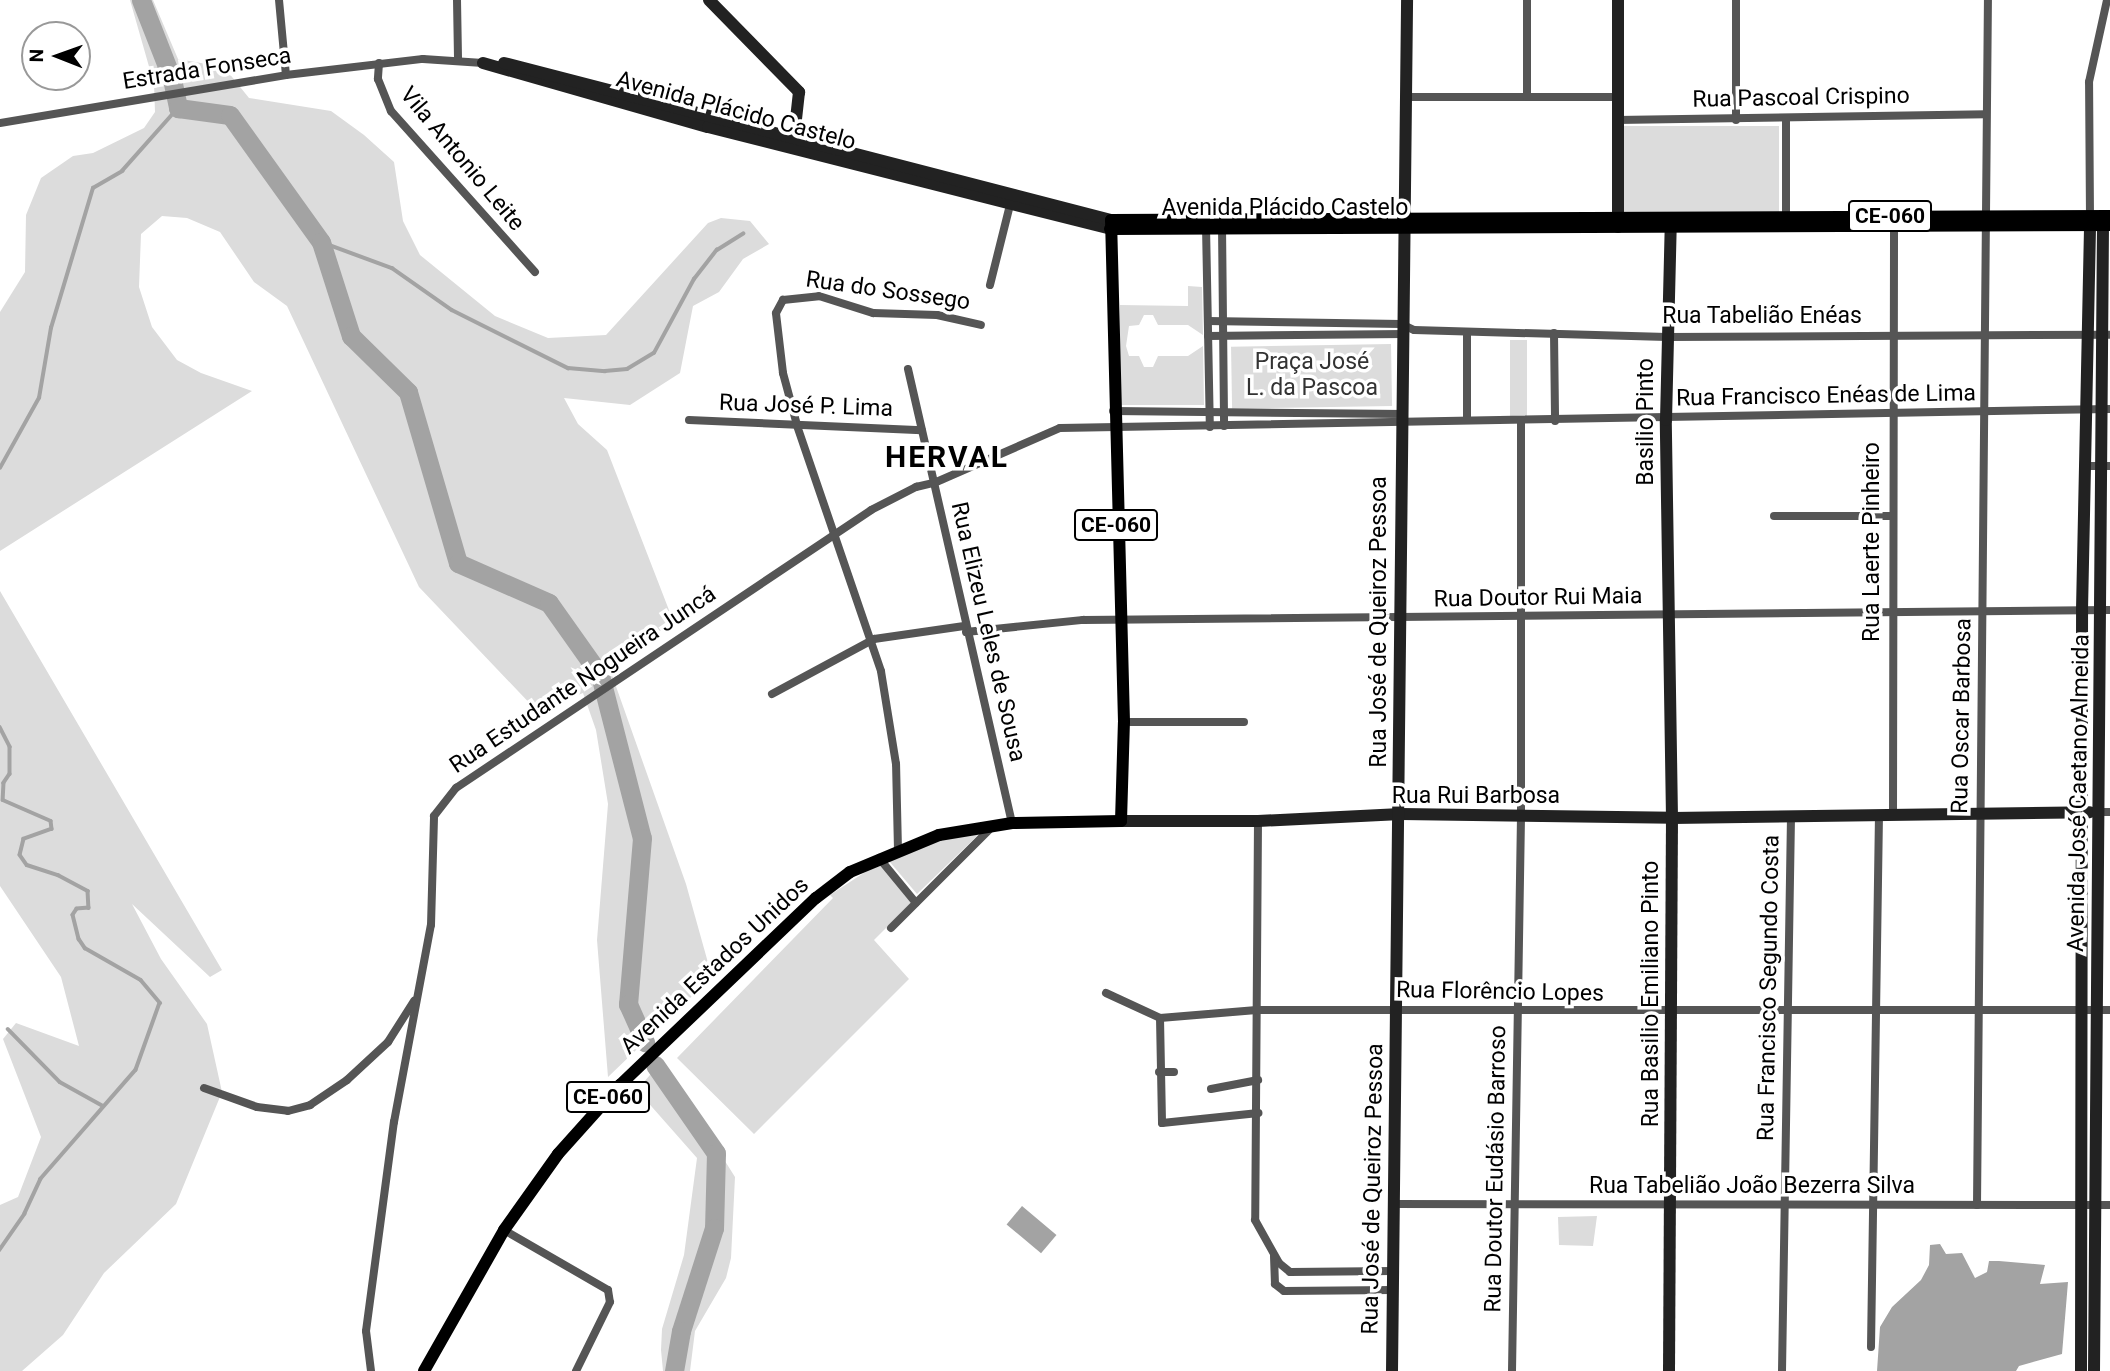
<!DOCTYPE html>
<html>
<head>
<meta charset="utf-8">
<style>
	body { margin:0 }
	#map { position:relative; width:2110px; height:1371px; overflow:hidden; background:#fff; font-family:Roboto,sans-serif }
	div>[style] { position:absolute }
	[style*='--x'] { left:calc(var(--x)*1px); top:calc(var(--y)*1px); width:calc(var(--w)*1px); rotate:calc(var(--a)*1deg) }
	.green>* { inset:0; background:#dcdcdc; transform-origin:0 0 }
	.water>* { inset:0; background:#a3a3a3; transform-origin:0 0 }
	.stream>* { height:3.5px; margin:-1.75px; padding:0 1.75px; transform-origin:1.75px; border-radius:1.75px; background:#a3a3a3 }
	.river>* { height:19px; margin:-9.5px; padding:0 9.5px; transform-origin:9.5px; border-radius:9.5px; background:#a3a3a3 }
	.street>* { height:8px; margin:-4px; padding:0 4px; transform-origin:4px; border-radius:4px; background:#555 }
	.secondary>* { height:12px; margin:-6px; padding:0 6px; transform-origin:6px; border-radius:6px; background:#222 }
	.primary>* { height:12px; margin:-6px; padding:0 6px; transform-origin:6px; border-radius:6px; background:#000 }
	span { translate:-50% -50%; white-space:nowrap; text-align:center; line-height:1.15; -webkit-text-stroke:7px #fff; paint-order:stroke }
	.shield-label span { padding:2px 5px; background:#fff; border:2px solid; border-radius:5px; -webkit-text-stroke-width:0 }
	.shield-label { font-size:21px; color:#000; font-weight:700 }
	.street-label { font-size:23px; color:#000 }
	.park-label { font-size:23px; color:#333 }
	.district-label { font-size:30px; color:#000; font-weight:700; letter-spacing:2px }
	.north { position:absolute; left:21px; top:21px; width:70px; height:70px; box-sizing:border-box; background:#fff; border:2px solid #999; border-radius:50%; rotate:271deg; font-size:19px; font-weight:700; line-height:28px; text-align:center; color:#000 }
	.north::after { content:''; display:block; margin:auto; width:24px; height:32px; background:#000; clip-path:polygon(50% 0,100% 100%,50% 72%,0 100%) }
</style>
</head>
<body>
<div id="map">
	<div class="green">
		<i style="clip-path:polygon(130px 0,153px 0,178px 59px,224px 67px,249px 98px,331px 111px,364px 135px,394px 162px,403px 221px,420px 255px,495px 316px,548px 338px,606px 335px,708px 223px,721px 218px,750px 221px,769px 244px,743px 259px,719px 292px,693px 306px,680px 373px,630px 405px,564px 398px,578px 424px,607px 450px,674px 623px,607px 661px,686px 884px,712px 977px,608px 1077px,597px 940px,608px 804px,596px 730px,583px 693px,537px 711px,419px 587px,287px 306px,254px 282px,220px 232px,187px 218px,162px 216px,141px 234px,139px 287px,152px 327px,177px 360px,201px 373px,252px 391px,0 551px,0 312px,25px 272px,26px 215px,41px 178px,73px 156px,93px 153px,144px 128px,155px 112px,154px 84px)"></i>
		<i style="left:1779px;top:126px;width:86px;height:158px;rotate:90deg"></i>
		<i style="clip-path:polygon(1188px 286px,1202px 287px,1203px 335px,1188px 325px,1158px 325px,1153px 315px,1144px 315px,1139px 325px,1129px 326px,1126px 346px,1129px 356px,1139px 356px,1144px 367px,1153px 367px,1158px 356px,1188px 356px,1203px 346px,1204px 405px,1120px 405px,1120px 305px,1188px 306px)"></i>
		<i style="left:1510px;top:340px;width:17px;height:77px"></i>
		<i style="left:1391px;top:344px;width:62px;height:160px;rotate:89deg"></i>
		<i style="clip-path:polygon(0 591px,222px 970px,210px 977px,132px 904px,161px 959px,207px 1024px,222px 1092px,176px 1204px,104px 1273px,63px 1335px,22px 1371px,0 1371px,0 1205px,18px 1197px,41px 1137px,3px 1039px,16px 1023px,79px 1046px,61px 977px,0 886px)"></i>
		<i style="clip-path:polygon(979px 834px,917px 894px,889px 861px,940px 840px)"></i>
		<i style="clip-path:polygon(879px 863px,911px 903px,874px 940px,909px 979px,754px 1134px,677px 1058px,833px 898px,830px 895px)"></i>
		<i style="clip-path:polygon(662px 1061px,735px 1177px,731px 1258px,726px 1278px,695px 1331px,690px 1371px,663px 1371px,661px 1350px,662px 1329px,684px 1255px,697px 1158px,637px 1090px)"></i>
		<i style="clip-path:polygon(1597px 1216px,1593px 1246px,1559px 1245px,1558px 1217px)"></i>
	</div>
	<div class="water">
		<i style="left:1022px;top:1206px;width:45px;height:24px;rotate:40deg"></i>
		<i style="clip-path:polygon(1940px 1244px,1946px 1254px,1962px 1253px,1975px 1278px,1987px 1272px,1989px 1261px,1999px 1261px,2045px 1265px,2040px 1284px,2068px 1282px,2062px 1354px,2019px 1366px,2016px 1371px,1877px 1371px,1880px 1327px,1892px 1307px,1921px 1280px,1929px 1265px,1930px 1245px)"></i>
	</div>
	<div class="stream">
		<i style="--x:321;--y:242;--w:76;--a:20.1"></i>
		<i style="--x:392;--y:268;--w:73;--a:35"></i>
		<i style="--x:452;--y:310;--w:130;--a:26.6"></i>
		<i style="--x:568;--y:368;--w:37;--a:5"></i>
		<i style="--x:605;--y:371;--w:22;--a:-5"></i>
		<i style="--x:627;--y:369;--w:31;--a:-31"></i>
		<i style="--x:654;--y:353;--w:84;--a:-61.6"></i>
		<i style="--x:694;--y:279;--w:37;--a:-52"></i>
		<i style="--x:717;--y:250;--w:31;--a:-32"></i>
		<i style="--x:0;--y:468;--w:80;--a:-60.9"></i>
		<i style="--x:39;--y:398;--w:71;--a:-80.3"></i>
		<i style="--x:51;--y:328;--w:146;--a:-73.3"></i>
		<i style="--x:93;--y:188;--w:34;--a:-30"></i>
		<i style="--x:122;--y:171;--w:84;--a:-48.4"></i>
		<i style="--x:0;--y:727;--w:22;--a:63"></i>
		<i style="--x:10;--y:747;--w:27;--a:90"></i>
		<i style="--x:10;--y:774;--w:11;--a:124"></i>
		<i style="--x:4;--y:783;--w:17;--a:93"></i>
		<i style="--x:3;--y:800;--w:52;--a:23.6"></i>
		<i style="--x:51;--y:821;--w:8;--a:83"></i>
		<i style="--x:52;--y:829;--w:30;--a:160"></i>
		<i style="--x:24;--y:839;--w:16;--a:104"></i>
		<i style="--x:20;--y:855;--w:12;--a:55"></i>
		<i style="--x:27;--y:865;--w:33;--a:18"></i>
		<i style="--x:58;--y:875;--w:34;--a:28"></i>
		<i style="--x:88;--y:891;--w:17;--a:87"></i>
		<i style="--x:89;--y:908;--w:12;--a:175"></i>
		<i style="--x:77;--y:909;--w:7;--a:124"></i>
		<i style="--x:73;--y:915;--w:25;--a:76"></i>
		<i style="--x:79;--y:939;--w:11;--a:56"></i>
		<i style="--x:85;--y:948;--w:64;--a:29.7"></i>
		<i style="--x:141;--y:980;--w:30;--a:50"></i>
		<i style="--x:160;--y:1003;--w:71;--a:109.7"></i>
		<i style="--x:136;--y:1070;--w:145;--a:131.1"></i>
		<i style="--x:41;--y:1179;--w:38;--a:115"></i>
		<i style="--x:25;--y:1214;--w:44;--a:124.8"></i>
		<i style="--x:8;--y:1029;--w:74;--a:45.5"></i>
		<i style="--x:60;--y:1082;--w:49;--a:29.2"></i>
	</div>
	<div class="river">
		<i style="--x:141;--y:0;--w:85;--a:68.6"></i>
		<i style="--x:172;--y:79;--w:30;--a:78"></i>
		<i style="--x:178;--y:108;--w:52;--a:7.7"></i>
		<i style="--x:230;--y:115;--w:156;--a:54.4"></i>
		<i style="--x:321;--y:242;--w:99;--a:72.3"></i>
		<i style="--x:351;--y:336;--w:80;--a:44.5"></i>
		<i style="--x:408;--y:392;--w:178;--a:73.7"></i>
		<i style="--x:458;--y:563;--w:99;--a:23.7"></i>
		<i style="--x:549;--y:603;--w:88;--a:54.7"></i>
		<i style="--x:600;--y:675;--w:168;--a:75.6"></i>
		<i style="--x:642;--y:838;--w:167;--a:94.8"></i>
		<i style="--x:628;--y:1004;--w:42;--a:65.9"></i>
		<i style="--x:655;--y:1065;--w:107;--a:55.3"></i>
		<i style="--x:716;--y:1153;--w:75;--a:91.5"></i>
		<i style="--x:714;--y:1228;--w:108;--a:107.8"></i>
		<i style="--x:681;--y:1331;--w:41;--a:99.9"></i>
	</div>
	<div class="street">
		<i style="--x:279;--y:0;--w:75;--a:84.7"></i>
		<i style="--x:457;--y:0;--w:59;--a:89"></i>
		<i style="--x:1736;--y:0;--w:120;--a:90"></i>
		<i style="--x:379;--y:63;--w:16;--a:94"></i>
		<i style="--x:378;--y:79;--w:35;--a:68"></i>
		<i style="--x:391;--y:111;--w:216;--a:48.2"></i>
		<i style="--x:1407;--y:97;--w:211;--a:0"></i>
		<i style="--x:1527;--y:97;--w:97;--a:-90"></i>
		<i style="--x:1617;--y:120;--w:369;--a:-0.9"></i>
		<i style="--x:0;--y:123;--w:290;--a:-9.5"></i>
		<i style="--x:286;--y:75;--w:138;--a:-6.7"></i>
		<i style="--x:423;--y:59;--w:60;--a:3.8"></i>
		<i style="--x:2090;--y:217;--w:135;--a:-90.4"></i>
		<i style="--x:2089;--y:82;--w:84;--a:-77.6"></i>
		<i style="--x:1786;--y:220;--w:101;--a:-90"></i>
		<i style="--x:1206;--y:226;--w:201;--a:88.9"></i>
		<i style="--x:1222;--y:226;--w:200;--a:89.4"></i>
		<i style="--x:990;--y:285;--w:82;--a:-76"></i>
		<i style="--x:1208;--y:321;--w:193;--a:0.9"></i>
		<i style="--x:1401;--y:324;--w:14;--a:25"></i>
		<i style="--x:1414;--y:330;--w:253;--a:1.6"></i>
		<i style="--x:1667;--y:337;--w:443;--a:-0.3"></i>
		<i style="--x:1554;--y:333;--w:88;--a:89.3"></i>
		<i style="--x:1208;--y:336;--w:197;--a:-0.6"></i>
		<i style="--x:908;--y:369;--w:466;--a:77.1"></i>
		<i style="--x:1113;--y:411;--w:291;--a:0.6"></i>
		<i style="--x:689;--y:420;--w:233;--a:2.5"></i>
		<i style="--x:1467;--y:420;--w:88;--a:-90"></i>
		<i style="--x:2087;--y:466;--w:23;--a:0"></i>
		<i style="--x:1774;--y:516;--w:117;--a:0"></i>
		<i style="--x:966;--y:632;--w:118;--a:-5.9"></i>
		<i style="--x:1083;--y:620;--w:1027;--a:-0.56"></i>
		<i style="--x:772;--y:694;--w:116;--a:-28.3"></i>
		<i style="--x:874;--y:639;--w:91;--a:-8.2"></i>
		<i style="--x:1124;--y:722;--w:120;--a:0"></i>
		<i style="--x:2099;--y:812;--w:11;--a:0"></i>
		<i style="--x:1893;--y:814;--w:592;--a:-89.9"></i>
		<i style="--x:1258;--y:821;--w:399;--a:90.4"></i>
		<i style="--x:1255;--y:1220;--w:49;--a:60.8"></i>
		<i style="--x:1279;--y:1263;--w:14;--a:39"></i>
		<i style="--x:1290;--y:1272;--w:103;--a:-0.6"></i>
		<i style="--x:898;--y:850;--w:86;--a:-91.3"></i>
		<i style="--x:896;--y:764;--w:94;--a:-99.2"></i>
		<i style="--x:881;--y:671;--w:260;--a:-108.9"></i>
		<i style="--x:797;--y:425;--w:54;--a:-105.1"></i>
		<i style="--x:783;--y:373;--w:60;--a:-96.7"></i>
		<i style="--x:776;--y:313;--w:15;--a:-62"></i>
		<i style="--x:783;--y:300;--w:36;--a:-6"></i>
		<i style="--x:819;--y:296;--w:57;--a:17.5"></i>
		<i style="--x:873;--y:313;--w:64;--a:1.8"></i>
		<i style="--x:937;--y:315;--w:45;--a:12.8"></i>
		<i style="--x:879;--y:858;--w:58;--a:50.6"></i>
		<i style="--x:891;--y:928;--w:146;--a:-45"></i>
		<i style="--x:1106;--y:993;--w:60;--a:24.8"></i>
		<i style="--x:1160;--y:1018;--w:97;--a:-4.7"></i>
		<i style="--x:1257;--y:1010;--w:853;--a:0"></i>
		<i style="--x:1160;--y:1018;--w:105;--a:88.9"></i>
		<i style="--x:1162;--y:1123;--w:97;--a:-5.9"></i>
		<i style="--x:1159;--y:1072;--w:15;--a:0"></i>
		<i style="--x:204;--y:1088;--w:56;--a:19.7"></i>
		<i style="--x:257;--y:1107;--w:31;--a:7"></i>
		<i style="--x:288;--y:1111;--w:23;--a:-15"></i>
		<i style="--x:310;--y:1105;--w:45;--a:-34"></i>
		<i style="--x:347;--y:1080;--w:56;--a:-42.8"></i>
		<i style="--x:388;--y:1042;--w:49;--a:-57.6"></i>
		<i style="--x:1211;--y:1089;--w:48;--a:-10.8"></i>
		<i style="--x:1393;--y:1204;--w:717;--a:0.08"></i>
		<i style="--x:1977;--y:1205;--w:1205;--a:-89.48"></i>
		<i style="--x:504;--y:1230;--w:120;--a:30"></i>
		<i style="--x:608;--y:1290;--w:12;--a:81"></i>
		<i style="--x:610;--y:1302;--w:77;--a:116.2"></i>
		<i style="--x:1274;--y:1256;--w:28;--a:88"></i>
		<i style="--x:1275;--y:1284;--w:11;--a:38"></i>
		<i style="--x:1284;--y:1291;--w:108;--a:-0.5"></i>
		<i style="--x:1871;--y:1347;--w:532;--a:-89.14"></i>
		<i style="--x:371;--y:1371;--w:40;--a:-97.1"></i>
		<i style="--x:366;--y:1331;--w:211;--a:-82.4"></i>
		<i style="--x:394;--y:1122;--w:200;--a:-79.4"></i>
		<i style="--x:431;--y:925;--w:109;--a:-88.4"></i>
		<i style="--x:434;--y:816;--w:36;--a:-52"></i>
		<i style="--x:456;--y:788;--w:500;--a:-33.8"></i>
		<i style="--x:871;--y:510;--w:51;--a:-27.1"></i>
		<i style="--x:916;--y:487;--w:18;--a:-13"></i>
		<i style="--x:934;--y:483;--w:137;--a:-23.6"></i>
		<i style="--x:1060;--y:428;--w:1050;--a:-1.04"></i>
		<i style="--x:1512;--y:1371;--w:555;--a:-89.07"></i>
		<i style="--x:1521;--y:816;--w:395;--a:-90"></i>
		<i style="--x:1782;--y:1371;--w:555;--a:-89.07"></i>
	</div>
	<div class="secondary">
		<i style="--x:709;--y:0;--w:129;--a:45.6"></i>
		<i style="--x:799;--y:92;--w:54;--a:96.3"></i>
		<i style="--x:483;--y:63;--w:234;--a:15.9"></i>
		<i style="--x:708;--y:127;--w:415;--a:14.2"></i>
		<i style="--x:504;--y:63;--w:627;--a:14.5"></i>
		<i style="--x:1618;--y:227;--w:227;--a:-90"></i>
		<i style="--x:1121;--y:821;--w:137;--a:0"></i>
		<i style="--x:1258;--y:821;--w:143;--a:-2.8"></i>
		<i style="--x:1401;--y:814;--w:271;--a:0.8"></i>
		<i style="--x:1672;--y:818;--w:418;--a:-0.8"></i>
		<i style="--x:1392;--y:1371;--w:1371;--a:-89.37"></i>
		<i style="--x:1669;--y:1371;--w:553;--a:-89.69"></i>
		<i style="--x:1672;--y:818;--w:398;--a:-90.9"></i>
		<i style="--x:1666;--y:420;--w:202;--a:-88.6"></i>
		<i style="--x:2081;--y:1371;--w:761;--a:-89.92"></i>
		<i style="--x:2082;--y:610;--w:393;--a:-88.8"></i>
		<i style="--x:2094;--y:1371;--w:1155;--a:-89.55"></i>
	</div>
	<div class="primary">
		<i style="--x:1110;--y:229;--w:1000;--a:-0.23"></i>
		<i style="--x:424;--y:1371;--w:162;--a:-60.4"></i>
		<i style="--x:504;--y:1230;--w:93;--a:-54.6"></i>
		<i style="--x:558;--y:1154;--w:93;--a:-48.1"></i>
		<i style="--x:620;--y:1085;--w:271;--a:-43.7"></i>
		<i style="--x:816;--y:898;--w:43;--a:-37.4"></i>
		<i style="--x:850;--y:872;--w:96;--a:-22.6"></i>
		<i style="--x:939;--y:835;--w:74;--a:-9.3"></i>
		<i style="--x:1012;--y:823;--w:109;--a:-1.1"></i>
		<i style="--x:1121;--y:821;--w:99;--a:-88.3"></i>
		<i style="--x:1124;--y:722;--w:502;--a:-91.48"></i>
		<i style="--x:1111;--y:220;--w:999;--a:-0.23"></i>
	</div>
	<div class="shield-label">
		<span style="left:1890px;top:216px">CE-060</span>
		<span style="left:1116px;top:525px">CE-060</span>
		<span style="left:608px;top:1097px">CE-060</span>
	</div>
	<div class="street-label">
		<span style="left:207px;top:69px;rotate:-9deg">Estrada Fonseca</span>
		<span style="left:1801px;top:98px;rotate:-1deg">Rua Pascoal Crispino</span>
		<span style="left:736px;top:111px;rotate:15deg">Avenida Plácido Castelo</span>
		<span style="left:462px;top:159px;rotate:50deg">Vila Antonio Leite</span>
		<span style="left:1285px;top:208px">Avenida Plácido Castelo</span>
		<span style="left:888px;top:291px;rotate:8deg">Rua do Sossego</span>
		<span style="left:1762px;top:316px">Rua Tabelião Enéas</span>
		<span style="left:1826px;top:396px;rotate:-1deg">Rua Francisco Enéas de Lima</span>
		<span style="left:806px;top:406px;rotate:2deg">Rua José P. Lima</span>
		<span style="left:1646px;top:422px;rotate:-90deg">Basilio Pinto</span>
		<span style="left:1872px;top:542px;rotate:-90deg">Rua Laerte Pinheiro</span>
		<span style="left:1538px;top:598px;rotate:-1deg">Rua Doutor Rui Maia</span>
		<span style="left:1379px;top:622px;rotate:-90deg">Rua José de Queiroz Pessoa</span>
		<span style="left:988px;top:632px;rotate:77deg">Rua Elizeu Leles de Sousa</span>
		<span style="left:583px;top:680px;rotate:-34deg">Rua Estudante Nogueira Juncá</span>
		<span style="left:1962px;top:716px;rotate:-89deg">Rua Oscar Barbosa</span>
		<span style="left:2079px;top:793px;rotate:-89deg">Avenida José Caetano Almeida</span>
		<span style="left:1476px;top:796px">Rua Rui Barbosa</span>
		<span style="left:715px;top:966px;rotate:-43deg">Avenida Estados Unidos</span>
		<span style="left:1769px;top:988px;rotate:-89deg">Rua Francisco Segundo Costa</span>
		<span style="left:1500px;top:992px;rotate:1deg">Rua Florêncio Lopes</span>
		<span style="left:1651px;top:994px;rotate:-90deg">Rua Basilio Emiliano Pinto</span>
		<span style="left:1496px;top:1169px;rotate:-89deg">Rua Doutor Eudásio Barroso</span>
		<span style="left:1752px;top:1186px">Rua Tabelião João Bezerra Silva</span>
		<span style="left:1373px;top:1189px;rotate:-89deg">Rua José de Queiroz Pessoa</span>
	</div>
	<div class="park-label">
		<span style="left:1312px;top:375px">Praça José<br>L. da Pascoa</span>
	</div>
	<div class="district-label">
		<span style="left:947px;top:457px">HERVAL</span>
	</div>
	<div class="north">N</div>
</div>
</body>
</html>
